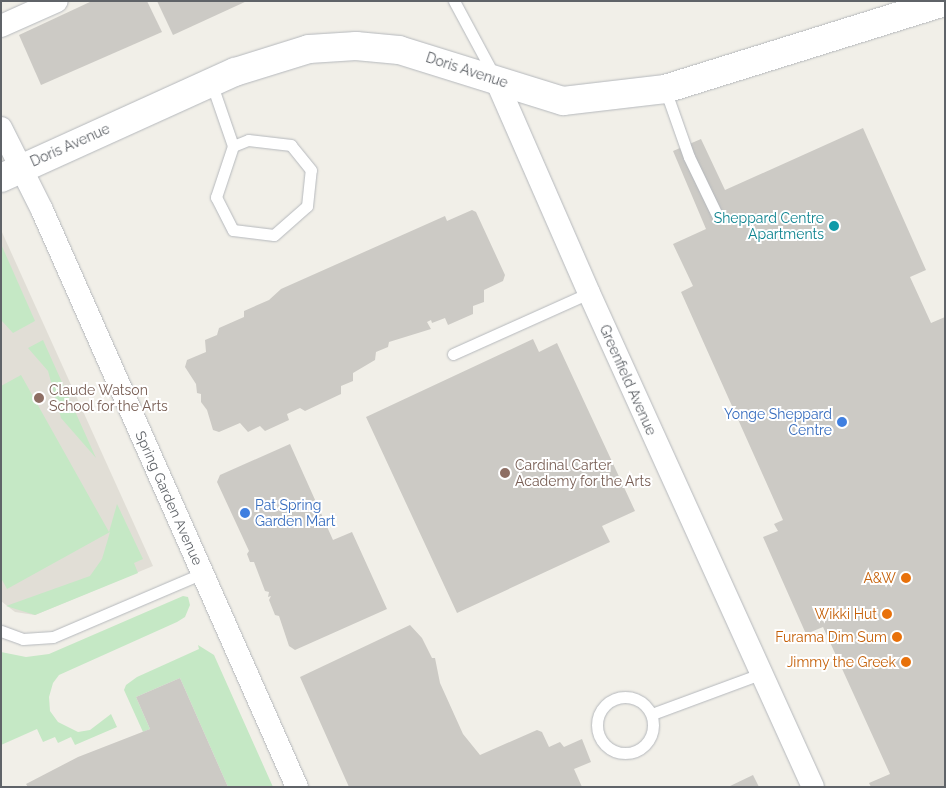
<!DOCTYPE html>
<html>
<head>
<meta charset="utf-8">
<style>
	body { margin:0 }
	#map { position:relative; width:946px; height:788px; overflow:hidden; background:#f1efe8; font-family:Raleway,sans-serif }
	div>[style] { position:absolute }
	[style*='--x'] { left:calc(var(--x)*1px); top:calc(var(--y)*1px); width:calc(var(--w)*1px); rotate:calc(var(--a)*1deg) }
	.education>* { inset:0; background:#e1ded6 }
	.green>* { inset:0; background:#c5e8c5 }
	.building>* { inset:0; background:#cccac5 }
	.roads { filter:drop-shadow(0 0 1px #b5b8bc) drop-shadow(0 0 1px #b5b8bc) }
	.lane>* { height:11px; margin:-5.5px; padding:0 5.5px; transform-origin:5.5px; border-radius:5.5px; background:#fff }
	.lane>.ring { margin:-5.5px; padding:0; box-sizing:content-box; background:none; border:11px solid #fff; border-radius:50% }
	.street>* { height:22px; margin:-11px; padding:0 11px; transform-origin:11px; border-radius:11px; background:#fff }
	.secondary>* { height:28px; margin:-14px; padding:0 14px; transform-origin:14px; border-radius:14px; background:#fff }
	.dots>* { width:14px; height:14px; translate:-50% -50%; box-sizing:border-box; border:2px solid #fff; border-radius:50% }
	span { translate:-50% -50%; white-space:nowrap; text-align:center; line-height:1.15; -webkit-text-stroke:4px #fff; paint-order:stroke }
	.street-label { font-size:14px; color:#5f6368 }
	.culture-label { font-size:14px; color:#0d838f }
	.right { translate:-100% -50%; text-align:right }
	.education-label { font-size:14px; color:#785e54 }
	.left { translate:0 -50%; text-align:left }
	.shop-label { font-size:14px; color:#366cbe }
	.food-label { font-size:14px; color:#c56008 }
	.frame { position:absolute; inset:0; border:2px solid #5f6368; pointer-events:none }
</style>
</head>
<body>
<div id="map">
	<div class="education">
		<i style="clip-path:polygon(1px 230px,153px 566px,35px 615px,15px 612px,1px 601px)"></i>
	</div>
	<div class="green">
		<i style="clip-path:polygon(1px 244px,35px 321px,13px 333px,1px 320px)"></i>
		<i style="clip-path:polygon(43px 340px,96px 458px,61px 418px,48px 371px,28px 348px)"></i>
		<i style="clip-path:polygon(21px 375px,109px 532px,117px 504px,143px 559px,134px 563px,138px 573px,35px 615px,6px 606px,90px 576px,102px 559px,110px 532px,7px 589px,1px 578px,1px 386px)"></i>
		<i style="clip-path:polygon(183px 596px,188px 597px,190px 605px,185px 617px,177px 622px,59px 675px,53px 683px,49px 697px,50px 711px,58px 722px,78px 732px,90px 730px,111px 714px,117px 727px,75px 745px,71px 737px,58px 743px,55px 737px,43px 742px,37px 729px,1px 745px,1px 652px,26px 657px,49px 654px)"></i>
		<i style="clip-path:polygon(198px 645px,214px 655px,273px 787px,228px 787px,180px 678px,136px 697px,150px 729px,143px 732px,124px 690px,126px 685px,137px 677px,199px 649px)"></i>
	</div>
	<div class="building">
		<i style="clip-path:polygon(92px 1px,147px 1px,162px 32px,41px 85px,19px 35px)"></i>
		<i style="clip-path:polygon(157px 1px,247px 1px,173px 35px)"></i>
		<i style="clip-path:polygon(863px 128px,926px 270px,910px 277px,931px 323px,945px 317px,945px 787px,871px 787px,869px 783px,890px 774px,823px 627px,806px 634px,763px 537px,778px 531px,774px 524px,783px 520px,681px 292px,693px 286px,673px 244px,706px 229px,673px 151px,701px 139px,725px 190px)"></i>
		<i style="clip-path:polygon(472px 210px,476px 212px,505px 275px,503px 281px,484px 290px,484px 302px,473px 306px,473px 314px,448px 325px,445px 318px,432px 323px,431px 320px,427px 322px,431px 329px,389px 342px,388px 347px,376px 352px,375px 360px,353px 373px,353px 381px,341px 386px,341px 394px,305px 411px,300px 408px,287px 414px,289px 420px,265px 431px,260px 426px,248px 432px,240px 423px,219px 432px,213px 430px,207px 410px,201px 402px,201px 394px,197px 393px,196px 384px,185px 367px,187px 360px,206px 352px,205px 340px,217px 335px,219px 328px,244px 317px,244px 311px,269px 300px,281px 289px,445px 216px,447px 221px)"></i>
		<i style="clip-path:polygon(533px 339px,539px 352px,557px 343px,635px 511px,602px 526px,610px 542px,457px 613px,366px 417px)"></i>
		<i style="clip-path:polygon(290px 444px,333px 540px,352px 532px,387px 609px,295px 650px,289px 646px,279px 616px,275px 615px,269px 600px,271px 596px,268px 597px,269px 592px,265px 591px,254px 562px,250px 562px,247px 554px,249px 551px,217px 482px,220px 475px)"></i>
		<i style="clip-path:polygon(410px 625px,422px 638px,432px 658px,435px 658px,440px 683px,463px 734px,480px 755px,537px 730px,542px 732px,549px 747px,560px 742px,564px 747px,582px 739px,591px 762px,574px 769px,582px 787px,349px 787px,300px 677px)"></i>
		<i style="clip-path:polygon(180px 678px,228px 787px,28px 787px,26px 784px,78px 757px,150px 729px,136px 697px)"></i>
		<i style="clip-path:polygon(753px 775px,759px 787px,728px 787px)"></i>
	</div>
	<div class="roads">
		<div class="lane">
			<i style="--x:454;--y:1;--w:86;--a:61.7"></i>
			<i style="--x:211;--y:82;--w:68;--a:71"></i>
			<i style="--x:233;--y:146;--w:54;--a:108.4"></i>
			<i style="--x:216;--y:197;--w:37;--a:63"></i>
			<i style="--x:233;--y:230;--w:41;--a:7"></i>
			<i style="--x:274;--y:235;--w:44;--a:-41.3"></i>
			<i style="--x:307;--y:206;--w:36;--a:-84"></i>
			<i style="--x:311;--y:170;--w:32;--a:-129"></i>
			<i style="--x:291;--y:145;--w:43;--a:-173.4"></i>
			<i style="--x:248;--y:140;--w:16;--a:158"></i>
			<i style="--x:665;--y:89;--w:72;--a:70.6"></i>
			<i style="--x:689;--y:157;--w:67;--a:64.2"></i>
			<i style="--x:453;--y:354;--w:149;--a:-24.2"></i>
			<i style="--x:1;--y:631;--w:23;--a:20"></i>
			<i style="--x:23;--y:639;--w:30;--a:-4"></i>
			<i style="--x:53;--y:637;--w:163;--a:-23.1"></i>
			<i class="ring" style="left:597px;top:697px;width:45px;height:45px"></i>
			<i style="--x:652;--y:714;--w:115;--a:-20.3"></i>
		</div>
		<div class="street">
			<i style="--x:1;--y:26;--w:61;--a:-24.1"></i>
			<i style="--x:496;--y:80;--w:232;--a:66.4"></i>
			<i style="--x:589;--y:293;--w:542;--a:65.61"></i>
			<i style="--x:1;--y:128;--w:92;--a:63.4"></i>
			<i style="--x:42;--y:210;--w:631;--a:66.16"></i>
		</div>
		<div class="secondary">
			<i style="--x:1;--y:178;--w:257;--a:-24.4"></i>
			<i style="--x:235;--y:72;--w:77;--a:-17.3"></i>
			<i style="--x:309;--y:49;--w:47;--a:-3.7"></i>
			<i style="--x:356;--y:46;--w:43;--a:5.3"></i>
			<i style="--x:399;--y:50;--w:172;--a:17.3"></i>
			<i style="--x:563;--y:101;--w:103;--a:-6.7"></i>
			<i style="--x:665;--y:89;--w:293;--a:-17.3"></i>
		</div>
	</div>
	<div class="dots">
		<i style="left:834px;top:226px;background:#0f9aa8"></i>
		<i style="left:39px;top:398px;background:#8d6e63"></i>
		<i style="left:842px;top:422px;background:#3f7fe0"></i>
		<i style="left:505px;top:473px;background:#8d6e63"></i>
		<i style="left:245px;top:513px;background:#3f7fe0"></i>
		<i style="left:906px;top:578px;background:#e8710a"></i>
		<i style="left:887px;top:614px;background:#e8710a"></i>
		<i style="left:897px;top:637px;background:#e8710a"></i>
		<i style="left:906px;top:662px;background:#e8710a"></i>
	</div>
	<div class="street-label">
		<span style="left:467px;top:70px;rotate:18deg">Doris Avenue</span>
		<span style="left:70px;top:145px;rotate:-24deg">Doris Avenue</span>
		<span style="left:628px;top:380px;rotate:66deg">Greenfield Avenue</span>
		<span style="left:169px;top:498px;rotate:66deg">Spring Garden Avenue</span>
	</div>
	<div class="culture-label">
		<span class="right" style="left:824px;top:226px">Sheppard Centre<br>Apartments</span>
	</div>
	<div class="education-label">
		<span class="left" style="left:49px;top:398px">Claude Watson<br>School for the Arts</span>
		<span class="left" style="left:515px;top:473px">Cardinal Carter<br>Academy for the Arts</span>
	</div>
	<div class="shop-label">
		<span class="right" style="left:832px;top:422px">Yonge Sheppard<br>Centre</span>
		<span class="left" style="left:255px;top:513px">Pat Spring<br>Garden Mart</span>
	</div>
	<div class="food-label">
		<span class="right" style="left:896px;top:578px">A&amp;W</span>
		<span class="right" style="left:877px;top:614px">Wikki Hut</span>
		<span class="right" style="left:887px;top:637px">Furama Dim Sum</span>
		<span class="right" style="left:896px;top:662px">Jimmy the Greek</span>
	</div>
	<div class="frame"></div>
</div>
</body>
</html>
